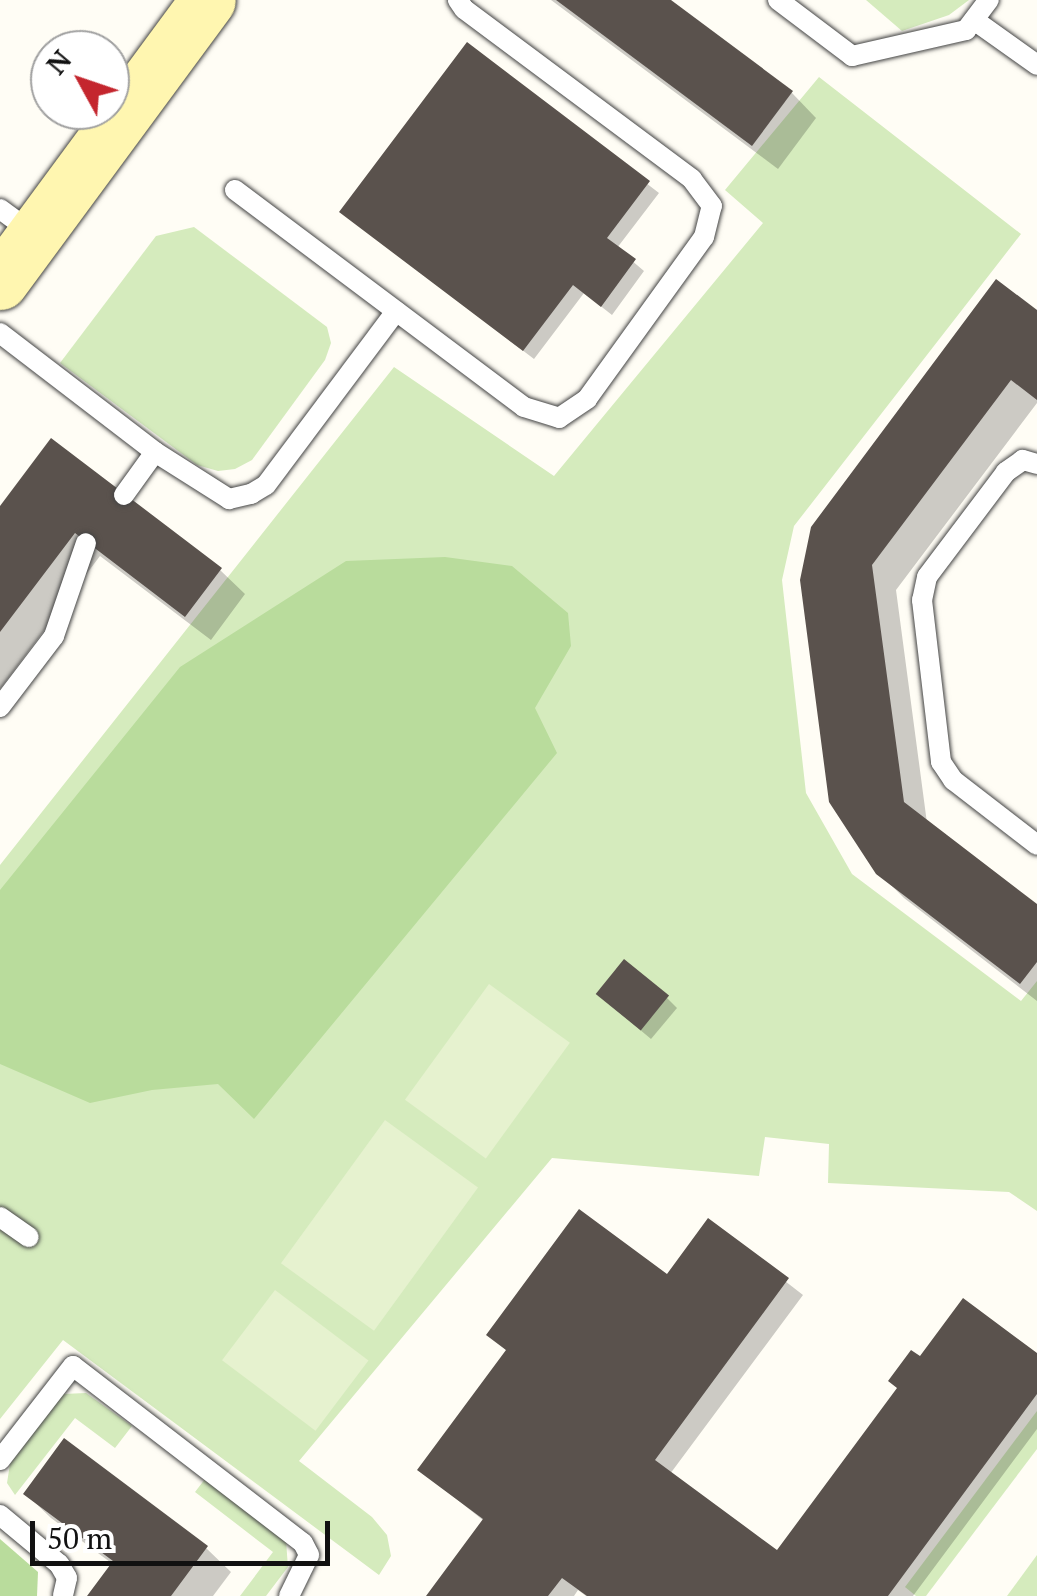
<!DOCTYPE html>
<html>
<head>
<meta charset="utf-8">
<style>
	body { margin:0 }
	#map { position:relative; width:1037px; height:1596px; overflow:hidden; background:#fffdf5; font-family:"PT Serif",serif }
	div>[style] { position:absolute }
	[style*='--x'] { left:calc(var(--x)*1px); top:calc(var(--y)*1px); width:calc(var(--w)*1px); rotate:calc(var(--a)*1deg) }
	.green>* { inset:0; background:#d5ebbd }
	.forest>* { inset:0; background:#b9dc9c }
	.pitch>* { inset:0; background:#e6f2cf; transform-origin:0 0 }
	.shadow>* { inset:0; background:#0003 }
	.building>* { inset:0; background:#5a524d; transform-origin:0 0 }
	.roads { filter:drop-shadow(0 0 2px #444) drop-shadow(0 0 2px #444) }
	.lane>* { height:20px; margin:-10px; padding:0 10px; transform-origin:10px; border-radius:10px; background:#fff }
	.secondary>* { height:55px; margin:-27.5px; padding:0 27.5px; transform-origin:27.5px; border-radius:27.5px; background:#fff6b0 }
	span { translate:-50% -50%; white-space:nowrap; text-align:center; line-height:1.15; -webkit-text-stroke:10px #fff; paint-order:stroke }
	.north { position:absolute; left:30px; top:30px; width:100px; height:100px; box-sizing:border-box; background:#fff; border:2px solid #a0a0a0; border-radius:50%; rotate:310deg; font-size:28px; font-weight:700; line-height:40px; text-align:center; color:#111 }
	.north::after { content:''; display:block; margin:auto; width:35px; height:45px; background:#c4262e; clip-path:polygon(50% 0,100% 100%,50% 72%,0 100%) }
	.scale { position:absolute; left:30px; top:1521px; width:300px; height:45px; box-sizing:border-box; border:5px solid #111; border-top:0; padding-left:12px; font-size:30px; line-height:35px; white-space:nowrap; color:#111; -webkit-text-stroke:8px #fff; paint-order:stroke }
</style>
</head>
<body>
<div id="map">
	<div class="green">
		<i style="clip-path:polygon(866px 0,969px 0,949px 15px,902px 31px)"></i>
		<i style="clip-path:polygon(819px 77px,1021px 234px,794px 526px,782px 580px,806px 793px,852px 874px,1021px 1001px,1037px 981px,1037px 1211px,1009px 1192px,828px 1183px,829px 1144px,765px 1137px,759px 1176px,552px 1158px,299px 1461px,372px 1517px,387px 1535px,391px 1556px,379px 1575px,63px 1340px,0 1419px,0 865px,394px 367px,554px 476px,763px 223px,725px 190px)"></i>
		<i style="clip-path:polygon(194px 227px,327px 327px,331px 343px,325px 360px,252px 460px,235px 469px,218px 471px,197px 465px,60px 363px,156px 236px)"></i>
		<i style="clip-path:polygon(86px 1393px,132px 1426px,115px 1448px,75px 1418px,15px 1495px,7px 1483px,10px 1464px,63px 1394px)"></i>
		<i style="clip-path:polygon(1037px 1411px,1037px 1449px,926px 1596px,916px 1596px,905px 1587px)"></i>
		<i style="clip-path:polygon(205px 1479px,286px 1541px,288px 1567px,266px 1596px,240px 1596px,273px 1552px,195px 1492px)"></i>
		<i style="clip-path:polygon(1037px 1555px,1037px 1596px,1007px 1596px)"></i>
	</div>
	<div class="forest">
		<i style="clip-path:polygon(445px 557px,512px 566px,568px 613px,571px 646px,535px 708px,557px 753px,254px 1119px,218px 1084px,152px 1090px,90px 1103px,0 1064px,0 890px,180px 667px,346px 561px)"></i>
		<i style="clip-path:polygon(0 1539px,38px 1572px,37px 1596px,0 1596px)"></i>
	</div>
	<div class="pitch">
		<i style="left:489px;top:984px;width:100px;height:143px;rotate:36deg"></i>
		<i style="left:385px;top:1120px;width:115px;height:177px;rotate:36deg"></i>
		<i style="left:275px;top:1290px;width:117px;height:88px;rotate:37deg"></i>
	</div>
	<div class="shadow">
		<i style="clip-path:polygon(551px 0,667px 0,792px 93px,816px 118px,778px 169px)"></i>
		<i style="clip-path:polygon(468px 46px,659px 193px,617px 248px,644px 271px,612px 315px,584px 293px,534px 359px,352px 221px)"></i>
		<i style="clip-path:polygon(1037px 313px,1037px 403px,896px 590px,927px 823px,1037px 907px,1037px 1001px,904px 898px,878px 872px,803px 580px)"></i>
		<i style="clip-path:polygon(0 510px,220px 570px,245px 594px,211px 640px,100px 556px,0 689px)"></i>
		<i style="clip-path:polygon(667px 998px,677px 1008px,651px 1039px,608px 1003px)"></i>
		<i style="clip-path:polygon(709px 1222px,803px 1295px,670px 1474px,778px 1554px,921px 1360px,1037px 1356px,1037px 1429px,913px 1596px,586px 1596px,578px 1590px,574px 1596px,429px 1596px,484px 1521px,420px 1470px,508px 1352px,490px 1335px,667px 1277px)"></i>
		<i style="clip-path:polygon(26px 1494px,206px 1548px,231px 1572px,213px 1596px,90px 1596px,114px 1565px,51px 1518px)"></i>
	</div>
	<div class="building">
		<i style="clip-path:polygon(556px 0,671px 0,793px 91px,752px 146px)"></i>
		<i style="clip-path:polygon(467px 42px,650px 181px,607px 238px,636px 259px,601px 307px,573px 285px,523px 351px,339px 212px)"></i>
		<i style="clip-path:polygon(996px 279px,1037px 310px,1037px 400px,1011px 380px,872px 565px,904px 802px,1037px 904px,1037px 962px,1020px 984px,876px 874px,829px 802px,800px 580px,811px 527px)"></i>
		<i style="clip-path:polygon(51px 438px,222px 568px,185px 617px,75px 533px,0 632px,0 506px)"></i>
		<i style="left:624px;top:959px;width:58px;height:45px;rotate:39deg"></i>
		<i style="clip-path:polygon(579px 1209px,667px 1274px,708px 1218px,789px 1278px,655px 1460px,777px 1550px,897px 1388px,888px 1381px,911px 1350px,920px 1356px,963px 1298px,1037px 1353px,1037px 1394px,888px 1596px,587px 1596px,562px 1578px,548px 1596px,426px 1596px,483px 1519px,417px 1470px,506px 1350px,486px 1335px)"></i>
		<i style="clip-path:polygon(64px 1438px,208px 1546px,171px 1596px,87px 1596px,113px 1561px,23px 1494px)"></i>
	</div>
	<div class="roads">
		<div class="lane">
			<i style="--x:778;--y:0;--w:93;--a:37.1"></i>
			<i style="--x:852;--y:56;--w:117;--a:-12.8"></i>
			<i style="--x:966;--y:30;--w:38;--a:-53"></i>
			<i style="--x:974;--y:20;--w:77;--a:35.5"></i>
			<i style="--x:235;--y:190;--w:361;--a:36.9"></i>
			<i style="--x:524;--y:407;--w:37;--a:17"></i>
			<i style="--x:559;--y:418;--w:34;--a:-34"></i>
			<i style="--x:587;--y:399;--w:200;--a:-54.2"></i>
			<i style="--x:704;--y:237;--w:32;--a:-76"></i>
			<i style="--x:712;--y:206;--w:34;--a:-127"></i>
			<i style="--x:692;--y:179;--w:284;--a:-143.3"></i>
			<i style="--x:464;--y:9;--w:11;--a:-124"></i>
			<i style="--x:0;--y:209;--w:42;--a:36.3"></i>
			<i style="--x:0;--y:333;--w:195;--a:37.5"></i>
			<i style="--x:155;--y:452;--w:88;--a:32.4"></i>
			<i style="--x:229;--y:499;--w:23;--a:-13"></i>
			<i style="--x:251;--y:494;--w:17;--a:-31"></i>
			<i style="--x:266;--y:485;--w:217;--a:-53.2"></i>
			<i style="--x:1037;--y:464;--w:15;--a:-164"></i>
			<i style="--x:1023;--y:460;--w:21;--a:145"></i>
			<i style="--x:1006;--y:472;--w:131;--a:127"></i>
			<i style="--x:927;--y:577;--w:24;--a:102"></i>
			<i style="--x:922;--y:600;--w:163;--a:83.3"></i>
			<i style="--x:941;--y:762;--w:22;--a:56"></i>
			<i style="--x:953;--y:780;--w:106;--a:37.7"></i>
			<i style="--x:124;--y:495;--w:53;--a:-54.2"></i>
			<i style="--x:0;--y:707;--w:89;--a:-52.7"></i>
			<i style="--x:54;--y:636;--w:98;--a:-71"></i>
			<i style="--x:0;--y:1217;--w:35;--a:35"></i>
			<i style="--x:0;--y:1460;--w:119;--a:-52.2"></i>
			<i style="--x:73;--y:1366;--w:290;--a:37.6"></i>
			<i style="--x:303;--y:1543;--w:13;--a:63"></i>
			<i style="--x:309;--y:1555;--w:46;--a:116"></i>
			<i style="--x:0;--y:1515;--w:77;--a:39.7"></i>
			<i style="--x:59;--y:1564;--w:16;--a:60"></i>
			<i style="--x:67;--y:1578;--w:18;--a:103"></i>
		</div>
		<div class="secondary">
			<i style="--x:0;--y:282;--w:350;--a:-53.6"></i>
		</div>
	</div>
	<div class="north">N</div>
	<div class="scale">50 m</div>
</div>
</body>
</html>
